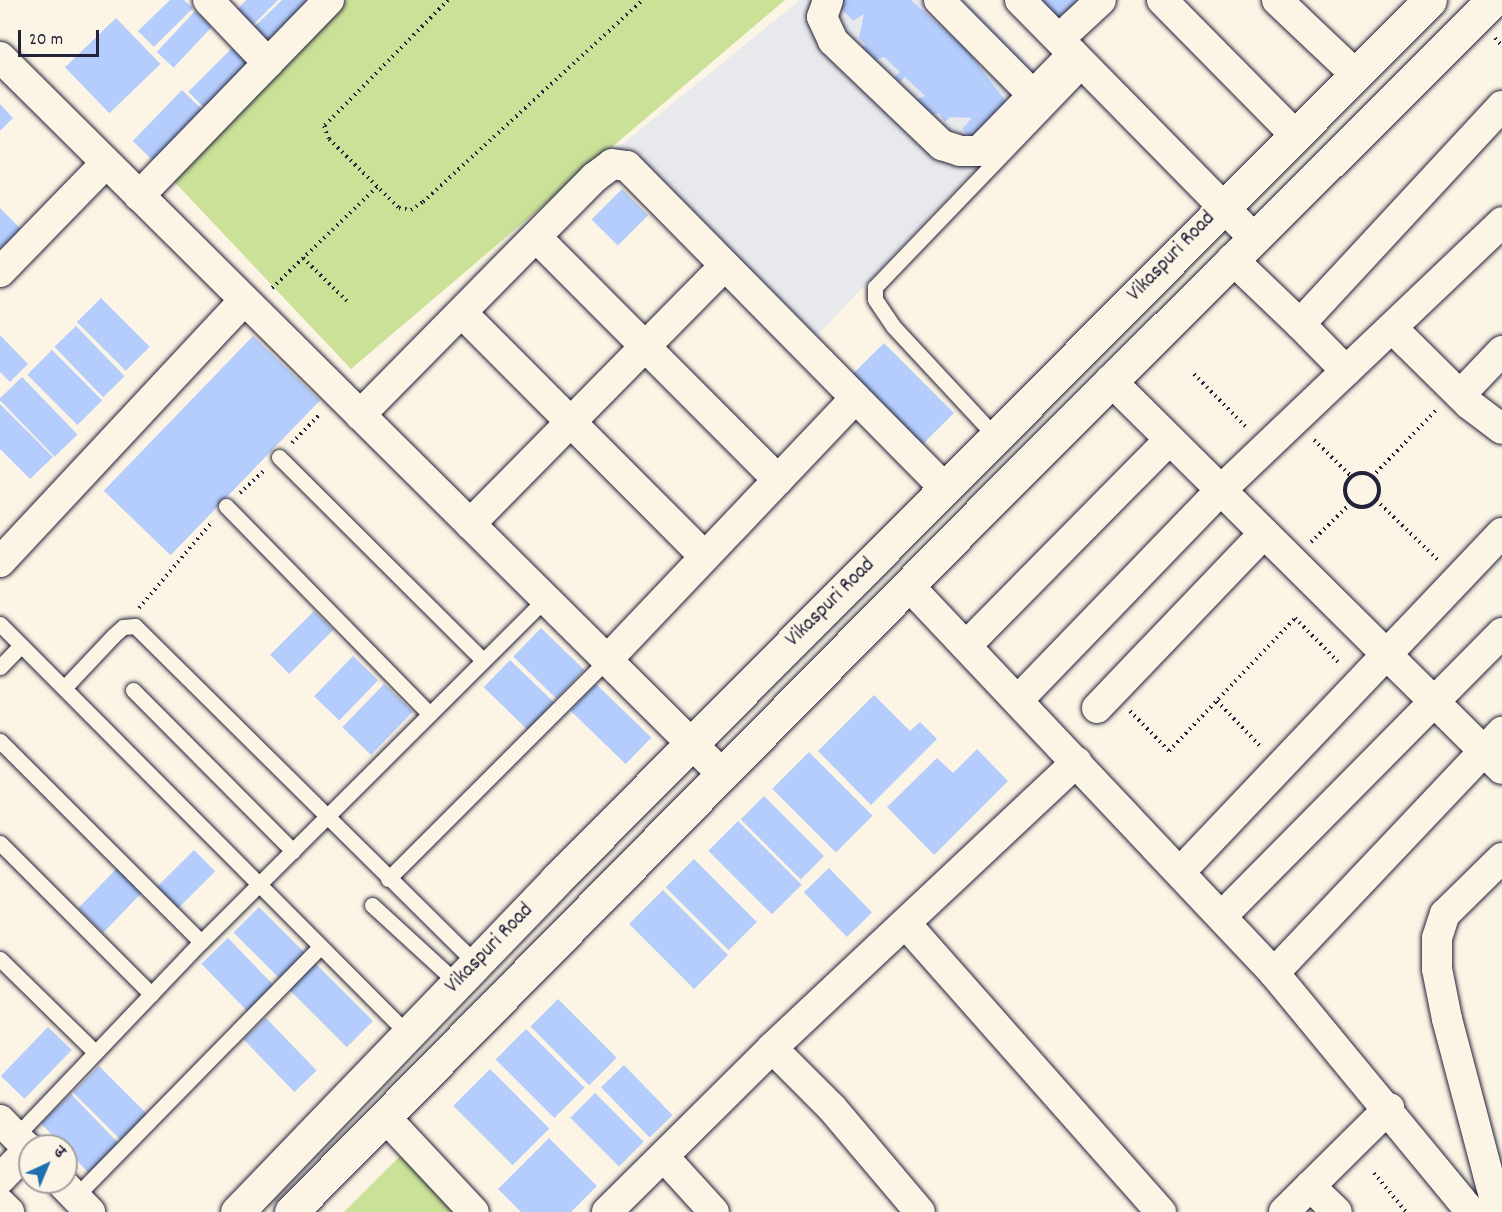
<!DOCTYPE html>
<html>
<head>
<meta charset="utf-8">
<style>
	body { margin:0 }
	#map { position:relative; width:1502px; height:1212px; overflow:hidden; background:#fcf5e5; font-family:Dekko,"Playpen Sans Deva",sans-serif }
	div>[style] { position:absolute }
	[style*='--x'] { left:calc(var(--x)*1px); top:calc(var(--y)*1px); width:calc(var(--w)*1px); rotate:calc(var(--a)*1deg) }
	.built>* { inset:0; background:#e7e9ec }
	.green>* { inset:0; background:#cae197 }
	.building>* { inset:0; background:#b5cdfc; transform-origin:0 0 }
	.path>* { height:4px; margin-top:-2px; transform-origin:0; background:repeating-linear-gradient(90deg,#22223b 0 1.5px,transparent 0 6px) }
	.path>.ring { margin:-2px; padding:0; box-sizing:content-box; background:none; border:4px solid #22223b; border-radius:50% }
	.roads { filter:drop-shadow(0 0 2px #22223b) drop-shadow(0 0 2px #22223b) }
	.service>* { height:15px; margin:-7.5px; padding:0 7.5px; transform-origin:7.5px; border-radius:7.5px; background:#fcf5e5 }
	.minor>* { height:30px; margin:-15px; padding:0 15px; transform-origin:15px; border-radius:15px; background:#fcf5e5 }
	.tertiary>* { height:33px; margin:-16.5px; padding:0 16.5px; transform-origin:16.5px; border-radius:16.5px; background:#fcf5e5 }
	span { translate:-50% -50%; white-space:nowrap; text-align:center; line-height:1.15; -webkit-text-stroke:5px #fcf5e5; paint-order:stroke }
	.street-label { font-size:21px; color:#22223b }
	.north { position:absolute; left:18px; top:1134px; width:60px; height:60px; box-sizing:border-box; background:#fcf5e5; border:2px solid #a5a1a1; border-radius:50%; rotate:44deg; font-size:16px; font-weight:700; line-height:24px; text-align:center; color:#22223b }
	.north::after { content:''; display:block; margin:auto; width:21px; height:27px; background:#1f6fb2; clip-path:polygon(50% 0,100% 100%,50% 72%,0 100%) }
	.scale { position:absolute; left:18px; top:30px; width:81px; height:27px; box-sizing:border-box; border:3px solid #22223b; border-top:0; padding-left:8px; font-size:18px; line-height:21px; white-space:nowrap; color:#22223b; -webkit-text-stroke:4px #fcf5e5; paint-order:stroke }
</style>
</head>
<body>
<div id="map">
	<div class="built">
		<i style="clip-path:polygon(800px 0,965px 0,1053px 87px,795px 359px,604px 159px)"></i>
	</div>
	<div class="green">
		<i style="clip-path:polygon(348px 0,785px 0,351px 369px,168px 175px)"></i>
		<i style="clip-path:polygon(401px 1155px,459px 1212px,344px 1212px)"></i>
	</div>
	<div class="building">
		<i style="clip-path:polygon(170px 0,184px 0,193px 8px,154px 47px,138px 31px)"></i>
		<i style="clip-path:polygon(246px 0,278px 0,252px 26px,237px 10px)"></i>
		<i style="clip-path:polygon(282px 0,311px 0,272px 45px,254px 27px)"></i>
		<i style="clip-path:polygon(843px 0,911px 0,967px 50px,1013px 111px,979px 145px,962px 129px,972px 118px,950px 117px,945px 122px,939px 113px,928px 116px,913px 101px,925px 96px,905px 77px,900px 82px,895px 77px,900px 72px,884px 57px,872px 61px,858px 48px,866px 45px,859px 38px,864px 14px,853px 21px,838px 5px)"></i>
		<i style="clip-path:polygon(1031px 0,1081px 0,1054px 29px)"></i>
		<i style="left:195px;top:11px;width:23px;height:56px;rotate:43deg"></i>
		<i style="left:116px;top:18px;width:64px;height:71px;rotate:46deg"></i>
		<i style="left:232px;top:48px;width:31px;height:62px;rotate:45deg"></i>
		<i style="left:182px;top:90px;width:30px;height:71px;rotate:44deg"></i>
		<i style="clip-path:polygon(0 104px,13px 118px,0 131px)"></i>
		<i style="left:622px;top:189px;width:37px;height:43px;rotate:45deg"></i>
		<i style="clip-path:polygon(0 208px,21px 229px,0 250px)"></i>
		<i style="left:101px;top:298px;width:69px;height:34px;rotate:45deg"></i>
		<i style="left:76px;top:326px;width:70px;height:30px;rotate:46deg"></i>
		<i style="clip-path:polygon(0 335px,28px 364px,10px 382px,0 372px)"></i>
		<i style="left:253px;top:336px;width:93px;height:215px;rotate:44deg"></i>
		<i style="left:884px;top:343px;width:99px;height:45px;rotate:45deg"></i>
		<i style="left:52px;top:350px;width:71px;height:35px;rotate:45deg"></i>
		<i style="left:22px;top:377px;width:80px;height:32px;rotate:46deg"></i>
		<i style="clip-path:polygon(0 404px,53px 457px,30px 479px,0 449px)"></i>
		<i style="left:314px;top:611px;width:27px;height:62px;rotate:45deg"></i>
		<i style="left:541px;top:628px;width:60px;height:40px;rotate:44deg"></i>
		<i style="left:353px;top:656px;width:35px;height:56px;rotate:44deg"></i>
		<i style="left:510px;top:660px;width:61px;height:38px;rotate:44deg"></i>
		<i style="left:384px;top:684px;width:40px;height:60px;rotate:44deg"></i>
		<i style="left:596px;top:684px;width:77px;height:37px;rotate:44deg"></i>
		<i style="clip-path:polygon(874px 695px,910px 731px,920px 722px,937px 739px,871px 805px,818px 751px)"></i>
		<i style="clip-path:polygon(977px 749px,1008px 781px,934px 855px,887px 807px,937px 758px,953px 773px)"></i>
		<i style="left:809px;top:752px;width:90px;height:52px;rotate:45deg"></i>
		<i style="left:764px;top:796px;width:85px;height:33px;rotate:45deg"></i>
		<i style="left:738px;top:821px;width:90px;height:42px;rotate:45deg"></i>
		<i style="left:194px;top:850px;width:30px;height:56px;rotate:45deg"></i>
		<i style="left:694px;top:859px;width:89px;height:40px;rotate:45deg"></i>
		<i style="left:119px;top:866px;width:35px;height:59px;rotate:44deg"></i>
		<i style="left:829px;top:868px;width:62px;height:35px;rotate:46deg"></i>
		<i style="left:663px;top:890px;width:92px;height:48px;rotate:45deg"></i>
		<i style="left:259px;top:907px;width:65px;height:36px;rotate:45deg"></i>
		<i style="left:228px;top:938px;width:71px;height:37px;rotate:46deg"></i>
		<i style="left:315px;top:963px;width:82px;height:37px;rotate:45deg"></i>
		<i style="left:558px;top:999px;width:83px;height:39px;rotate:45deg"></i>
		<i style="left:266px;top:1018px;width:73px;height:31px;rotate:46deg"></i>
		<i style="left:48px;top:1027px;width:33px;height:68px;rotate:44deg"></i>
		<i style="left:526px;top:1029px;width:83px;height:43px;rotate:45deg"></i>
		<i style="left:624px;top:1065px;width:70px;height:32px;rotate:46deg"></i>
		<i style="left:99px;top:1066px;width:71px;height:37px;rotate:45deg"></i>
		<i style="left:490px;top:1069px;width:84px;height:52px;rotate:45deg"></i>
		<i style="left:595px;top:1093px;width:69px;height:35px;rotate:45deg"></i>
		<i style="left:71px;top:1094px;width:73px;height:42px;rotate:46deg"></i>
		<i style="clip-path:polygon(549px 1138px,597px 1186px,571px 1212px,521px 1212px,498px 1189px)"></i>
	</div>
	<div class="path">
		<i style="--x:448;--y:0;--w:177;--a:134.5"></i>
		<i style="--x:324;--y:126;--w:14;--a:69"></i>
		<i style="--x:329;--y:139;--w:98;--a:44.6"></i>
		<i style="--x:399;--y:208;--w:12;--a:9"></i>
		<i style="--x:411;--y:210;--w:14;--a:-34"></i>
		<i style="--x:423;--y:202;--w:299;--a:-42.6"></i>
		<i style="--x:1495;--y:38;--w:11;--a:49"></i>
		<i style="--x:303;--y:258;--w:63;--a:44.4"></i>
		<i style="--x:272;--y:288;--w:146;--a:-43.9"></i>
		<i style="--x:1194;--y:374;--w:74;--a:45.5"></i>
		<i style="--x:1314;--y:440;--w:53;--a:44.2"></i>
		<i style="--x:292;--y:443;--w:40;--a:-46"></i>
		<i class="ring" style="left:1345px;top:473px;width:30px;height:30px"></i>
		<i style="--x:1372;--y:477;--w:93;--a:-46.3"></i>
		<i style="--x:240;--y:493;--w:34;--a:-43"></i>
		<i style="--x:1376;--y:500;--w:86;--a:44.1"></i>
		<i style="--x:1311;--y:542;--w:56;--a:-44.3"></i>
		<i style="--x:139;--y:608;--w:113;--a:-49.7"></i>
		<i style="--x:1217;--y:701;--w:62;--a:46.3"></i>
		<i style="--x:1130;--y:711;--w:56;--a:45.7"></i>
		<i style="--x:1169;--y:751;--w:183;--a:-46.5"></i>
		<i style="--x:1295;--y:618;--w:63;--a:45.6"></i>
		<i style="--x:1374;--y:1173;--w:50;--a:50.6"></i>
	</div>
	<div class="roads">
		<div class="service">
			<i style="--x:996;--y:437;--w:151;--a:-132.9"></i>
			<i style="--x:893;--y:326;--w:32;--a:-124"></i>
			<i style="--x:875;--y:299;--w:12;--a:-90"></i>
			<i style="--x:875;--y:287;--w:305;--a:-46.2"></i>
			<i style="--x:279;--y:457;--w:288;--a:44.9"></i>
			<i style="--x:226;--y:506;--w:291;--a:45.6"></i>
			<i style="--x:0;--y:624;--w:578;--a:45.14"></i>
			<i style="--x:0;--y:667;--w:30;--a:-46"></i>
			<i style="--x:64;--y:688;--w:71;--a:-46.7"></i>
			<i style="--x:113;--y:636;--w:13;--a:-42"></i>
			<i style="--x:123;--y:627;--w:12;--a:-5"></i>
			<i style="--x:135;--y:626;--w:480;--a:44.7"></i>
			<i style="--x:133;--y:690;--w:227;--a:45.2"></i>
			<i style="--x:0;--y:741;--w:284;--a:45"></i>
			<i style="--x:0;--y:843;--w:214;--a:45"></i>
			<i style="--x:388;--y:879;--w:310;--a:-45"></i>
			<i style="--x:372;--y:905;--w:115;--a:42.5"></i>
			<i style="--x:0;--y:959;--w:133;--a:44.4"></i>
			<i style="--x:16;--y:1136;--w:268;--a:-46.4"></i>
			<i style="--x:201;--y:942;--w:486;--a:-44.9"></i>
			<i style="--x:75;--y:1197;--w:349;--a:-45.6"></i>
		</div>
		<div class="minor">
			<i style="--x:208;--y:0;--w:87;--a:46.4"></i>
			<i style="--x:828;--y:0;--w:18;--a:109"></i>
			<i style="--x:822;--y:17;--w:26;--a:65"></i>
			<i style="--x:833;--y:41;--w:151;--a:43.7"></i>
			<i style="--x:942;--y:145;--w:19;--a:18"></i>
			<i style="--x:960;--y:151;--w:19;--a:0"></i>
			<i style="--x:979;--y:151;--w:135;--a:-45.9"></i>
			<i style="--x:939;--y:0;--w:135;--a:45.3"></i>
			<i style="--x:1020;--y:0;--w:332;--a:45.5"></i>
			<i style="--x:1162;--y:0;--w:188;--a:45.4"></i>
			<i style="--x:1277;--y:0;--w:106;--a:43.5"></i>
			<i style="--x:1059;--y:39;--w:57;--a:-42.9"></i>
			<i style="--x:0;--y:57;--w:1020;--a:44.8"></i>
			<i style="--x:139;--y:196;--w:273;--a:-45.9"></i>
			<i style="--x:536;--y:237;--w:343;--a:45.1"></i>
			<i style="--x:1232;--y:259;--w:94;--a:43.7"></i>
			<i style="--x:0;--y:272;--w:152;--a:-45.8"></i>
			<i style="--x:462;--y:313;--w:344;--a:45.1"></i>
			<i style="--x:1392;--y:328;--w:108;--a:44.6"></i>
			<i style="--x:1469;--y:404;--w:41;--a:37.1"></i>
			<i style="--x:1346;--y:371;--w:66;--a:-134.4"></i>
			<i style="--x:1300;--y:324;--w:297;--a:-47.2"></i>
			<i style="--x:1110;--y:380;--w:552;--a:44.78"></i>
			<i style="--x:1460;--y:395;--w:61;--a:-46.3"></i>
			<i style="--x:360;--y:415;--w:334;--a:-45.4"></i>
			<i style="--x:595;--y:177;--w:21;--a:-37"></i>
			<i style="--x:612;--y:164;--w:15;--a:8"></i>
			<i style="--x:627;--y:166;--w:452;--a:45.4"></i>
			<i style="--x:470;--y:524;--w:362;--a:-45.4"></i>
			<i style="--x:0;--y:562;--w:358;--a:-47"></i>
			<i style="--x:910;--y:587;--w:531;--a:46.68"></i>
			<i style="--x:1274;--y:973;--w:310;--a:50.5"></i>
			<i style="--x:966;--y:646;--w:289;--a:-45.4"></i>
			<i style="--x:607;--y:660;--w:361;--a:-46.5"></i>
			<i style="--x:1019;--y:699;--w:292;--a:-46"></i>
			<i style="--x:1222;--y:489;--w:387;--a:-43.6"></i>
			<i style="--x:1097;--y:708;--w:242;--a:-46.3"></i>
			<i style="--x:1181;--y:871;--w:466;--a:-46.5"></i>
			<i style="--x:1222;--y:916;--w:398;--a:-45.3"></i>
			<i style="--x:906;--y:924;--w:385;--a:48.5"></i>
			<i style="--x:1274;--y:973;--w:332;--a:-46.6"></i>
			<i style="--x:772;--y:1048;--w:85;--a:45"></i>
			<i style="--x:832;--y:1108;--w:136;--a:49.8"></i>
			<i style="--x:385;--y:1117;--w:130;--a:46.9"></i>
			<i style="--x:0;--y:1120;--w:43;--a:45.9"></i>
			<i style="--x:664;--y:1157;--w:74;--a:47.7"></i>
			<i style="--x:0;--y:1179;--w:42;--a:-46"></i>
			<i style="--x:61;--y:1182;--w:42;--a:46"></i>
			<i style="--x:1310;--y:1186;--w:37;--a:44"></i>
			<i style="--x:0;--y:1203;--w:13;--a:45"></i>
			<i style="--x:607;--y:1212;--w:233;--a:-44.8"></i>
			<i style="--x:772;--y:1048;--w:418;--a:-43.2"></i>
			<i style="--x:1284;--y:1212;--w:148;--a:-44.7"></i>
			<i style="--x:1498;--y:1212;--w:200;--a:-104.8"></i>
			<i style="--x:1447;--y:1019;--w:51;--a:-101.3"></i>
			<i style="--x:1437;--y:969;--w:31;--a:-90"></i>
			<i style="--x:1437;--y:938;--w:25;--a:-72"></i>
			<i style="--x:1445;--y:914;--w:80;--a:-44.5"></i>
		</div>
		<div class="tertiary">
			<i style="--x:237;--y:1212;--w:460;--a:-46.1"></i>
			<i style="--x:556;--y:880;--w:1240;--a:-45.2"></i>
			<i style="--x:291;--y:1212;--w:1003;--a:-45.44"></i>
			<i style="--x:995;--y:497;--w:704;--a:-44.94"></i>
		</div>
	</div>
	<div class="street-label">
		<span style="left:1172px;top:257px;rotate:-46deg">Vikaspuri Road</span>
		<span style="left:831px;top:603px;rotate:-45deg">Vikaspuri Road</span>
		<span style="left:490px;top:949px;rotate:-46deg">Vikaspuri Road</span>
	</div>
	<div class="north">उ</div>
	<div class="scale">20 m</div>
</div>
</body>
</html>
